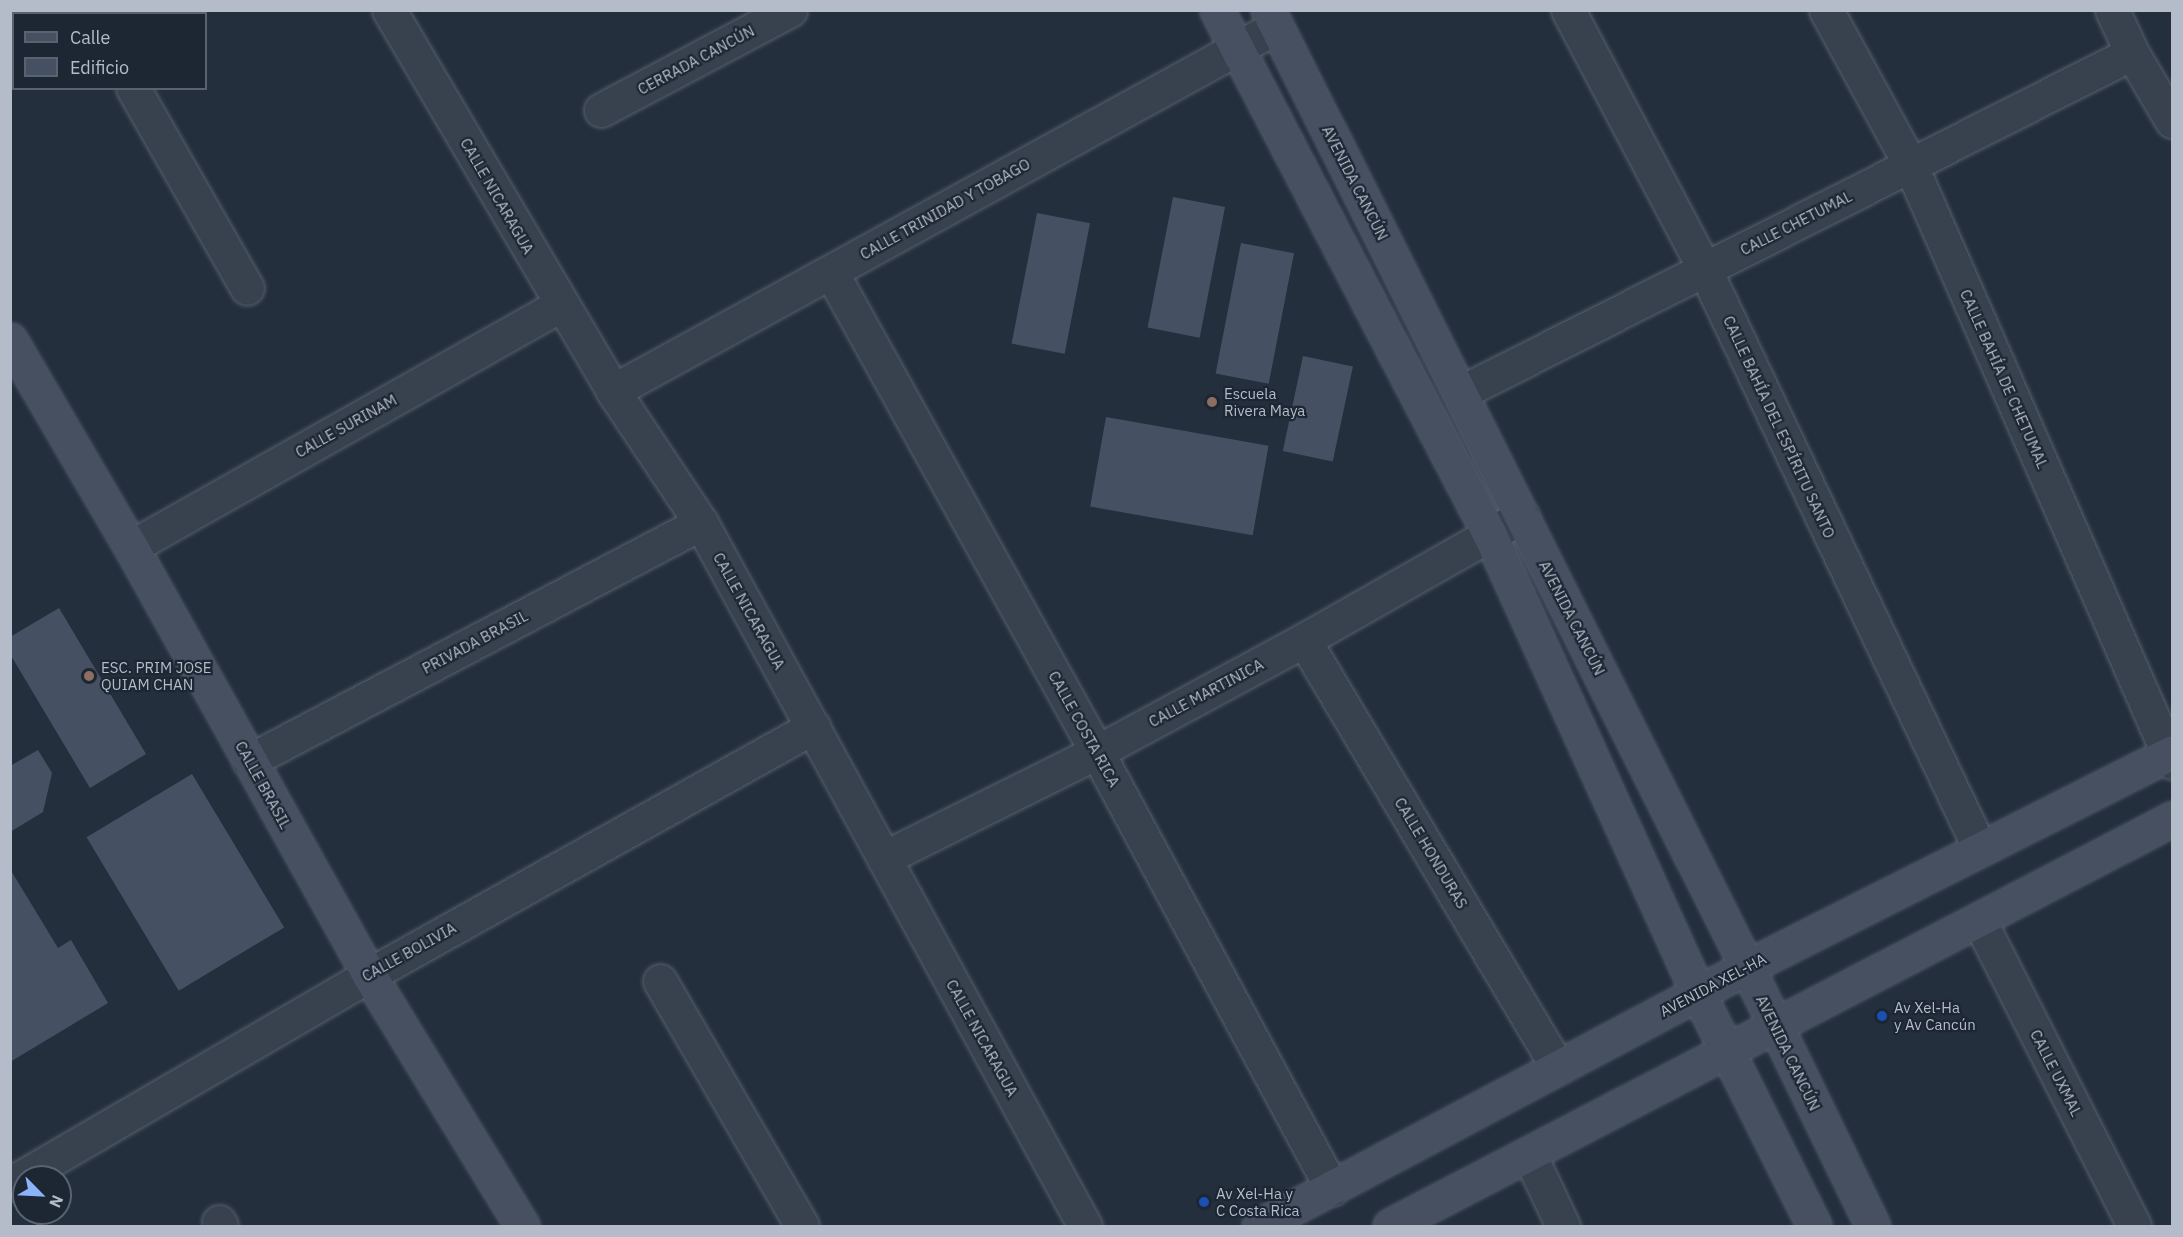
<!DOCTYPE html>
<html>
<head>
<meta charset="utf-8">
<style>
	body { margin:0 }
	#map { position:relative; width:2183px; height:1237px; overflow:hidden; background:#242f3e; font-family:"IBM Plex Sans",sans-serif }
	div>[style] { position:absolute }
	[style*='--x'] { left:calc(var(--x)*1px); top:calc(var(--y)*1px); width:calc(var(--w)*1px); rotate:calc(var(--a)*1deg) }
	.building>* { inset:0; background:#455162; transform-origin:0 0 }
	.roads { filter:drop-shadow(0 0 2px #565f6c) drop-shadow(0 0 2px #565f6c) }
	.street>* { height:33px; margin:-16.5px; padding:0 16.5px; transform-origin:16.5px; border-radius:16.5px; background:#38414e }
	.secondary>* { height:33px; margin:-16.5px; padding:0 16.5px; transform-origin:16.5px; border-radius:16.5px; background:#465061 }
	.dots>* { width:16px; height:16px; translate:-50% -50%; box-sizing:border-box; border:3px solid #1d2633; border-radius:50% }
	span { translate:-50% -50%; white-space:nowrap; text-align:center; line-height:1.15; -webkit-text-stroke:4.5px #1d2633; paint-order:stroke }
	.street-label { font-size:15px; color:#b4bcc9 }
	.poi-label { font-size:15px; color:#b4bcc9 }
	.left { translate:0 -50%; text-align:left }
	.frame { position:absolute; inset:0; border:12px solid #b4bcc9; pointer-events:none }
	.legend { position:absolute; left:12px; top:12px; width:195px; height:78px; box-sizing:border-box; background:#1d2633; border:2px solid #59626f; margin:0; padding:8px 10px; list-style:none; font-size:18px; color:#b4bcc9 }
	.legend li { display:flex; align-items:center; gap:12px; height:30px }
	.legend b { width:30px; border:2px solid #59626f }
	.north { position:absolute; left:12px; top:1165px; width:60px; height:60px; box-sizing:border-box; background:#1d2633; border:2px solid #59626f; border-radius:50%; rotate:114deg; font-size:16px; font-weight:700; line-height:24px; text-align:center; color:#b4bcc9 }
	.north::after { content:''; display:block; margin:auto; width:21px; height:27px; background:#8ab4f8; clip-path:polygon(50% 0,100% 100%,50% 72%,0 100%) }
</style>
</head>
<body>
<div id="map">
	<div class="building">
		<i style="left:1173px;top:197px;width:53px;height:133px;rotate:11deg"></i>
		<i style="left:1037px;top:213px;width:54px;height:133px;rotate:11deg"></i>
		<i style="left:1241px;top:243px;width:54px;height:133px;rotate:11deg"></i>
		<i style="left:1303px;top:356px;width:51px;height:97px;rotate:12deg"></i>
		<i style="left:1106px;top:417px;width:165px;height:91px;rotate:10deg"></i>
		<i style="clip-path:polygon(59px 608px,146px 754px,90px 788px,10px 654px,10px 637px)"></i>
		<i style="clip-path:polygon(38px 750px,52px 773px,43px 812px,10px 832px,10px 766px)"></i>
		<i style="left:192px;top:774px;width:179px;height:123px;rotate:59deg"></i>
		<i style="clip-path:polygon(10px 869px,58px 948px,71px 940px,108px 1003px,10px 1062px)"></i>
	</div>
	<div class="roads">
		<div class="street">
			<i style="--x:89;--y:10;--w:4;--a:76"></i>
			<i style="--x:389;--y:10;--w:442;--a:59.5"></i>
			<i style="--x:613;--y:391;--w:159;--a:56.3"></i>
			<i style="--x:701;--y:523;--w:801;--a:61.36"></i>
			<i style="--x:1568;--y:10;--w:294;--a:62.2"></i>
			<i style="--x:1705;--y:270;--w:641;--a:64.59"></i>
			<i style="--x:1826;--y:10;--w:175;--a:61.4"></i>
			<i style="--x:1910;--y:164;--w:653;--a:66.34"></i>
			<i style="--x:2112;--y:10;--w:47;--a:65.1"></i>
			<i style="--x:2132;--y:53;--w:79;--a:59.5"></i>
			<i style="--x:133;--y:88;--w:230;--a:60.3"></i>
			<i style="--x:601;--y:110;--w:214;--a:-27.9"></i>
			<i style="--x:831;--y:272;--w:549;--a:61.01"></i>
			<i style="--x:1097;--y:752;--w:496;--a:61.7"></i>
			<i style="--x:613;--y:391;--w:756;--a:-28.77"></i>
			<i style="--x:1460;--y:393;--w:753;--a:-26.84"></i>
			<i style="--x:131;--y:547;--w:493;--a:-29.4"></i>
			<i style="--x:1304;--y:640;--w:497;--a:59.3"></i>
			<i style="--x:249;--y:761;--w:511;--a:-27.77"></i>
			<i style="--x:884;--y:858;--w:238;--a:-26.5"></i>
			<i style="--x:1097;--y:752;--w:235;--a:-28.4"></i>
			<i style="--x:1304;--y:640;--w:251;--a:-29.6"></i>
			<i style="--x:1979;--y:920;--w:343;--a:63.1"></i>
			<i style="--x:660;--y:981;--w:283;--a:59.9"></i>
			<i style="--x:1529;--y:1154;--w:80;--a:64.7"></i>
			<i style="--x:10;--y:1184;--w:415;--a:-30.2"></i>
			<i style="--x:369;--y:975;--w:509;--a:-29.19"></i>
			<i style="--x:219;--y:1222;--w:4;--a:63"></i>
		</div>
		<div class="secondary">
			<i style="--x:1217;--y:10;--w:592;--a:62.53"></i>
			<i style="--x:1490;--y:535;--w:503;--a:65.57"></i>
			<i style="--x:1698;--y:993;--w:260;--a:63.5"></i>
			<i style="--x:1268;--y:10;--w:1070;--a:63.41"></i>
			<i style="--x:1747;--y:967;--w:288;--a:64.1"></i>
			<i style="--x:10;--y:340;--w:240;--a:59.7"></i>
			<i style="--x:131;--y:547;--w:490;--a:60.9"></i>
			<i style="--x:369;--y:975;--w:294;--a:58.6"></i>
			<i style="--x:1259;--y:1226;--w:552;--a:-27.96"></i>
			<i style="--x:1747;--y:967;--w:476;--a:-26.8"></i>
			<i style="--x:1390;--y:1226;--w:882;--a:-27.5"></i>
		</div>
	</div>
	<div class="dots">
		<i style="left:1212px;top:402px;background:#8d6e63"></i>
		<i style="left:89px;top:676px;background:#8d6e63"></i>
		<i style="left:1882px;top:1016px;background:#1a4fb4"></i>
		<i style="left:1204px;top:1202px;background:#1a4fb4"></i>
	</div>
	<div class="street-label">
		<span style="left:696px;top:60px;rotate:-28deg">CERRADA CANCÚN</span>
		<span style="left:1355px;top:183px;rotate:63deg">AVENIDA CANCÚN</span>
		<span style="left:497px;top:196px;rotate:60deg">CALLE NICARAGUA</span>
		<span style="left:945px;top:209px;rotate:-29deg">CALLE TRINIDAD Y TOBAGO</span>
		<span style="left:1796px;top:223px;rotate:-27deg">CALLE CHETUMAL</span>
		<span style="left:2004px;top:379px;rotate:66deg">CALLE BAHÍA DE CHETUMAL</span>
		<span style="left:346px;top:426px;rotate:-29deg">CALLE SURINAM</span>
		<span style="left:1779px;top:427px;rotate:65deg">CALLE BAHÍA DEL ESPÍRITU SANTO</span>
		<span style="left:749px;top:611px;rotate:61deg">CALLE NICARAGUA</span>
		<span style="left:1572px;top:618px;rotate:63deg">AVENIDA CANCÚN</span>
		<span style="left:475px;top:642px;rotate:-28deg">PRIVADA BRASIL</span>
		<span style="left:1206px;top:693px;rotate:-28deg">CALLE MARTINICA</span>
		<span style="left:1084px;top:729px;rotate:61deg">CALLE COSTA RICA</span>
		<span style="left:263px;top:785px;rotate:61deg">CALLE BRASIL</span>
		<span style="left:1431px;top:853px;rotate:59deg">CALLE HONDURAS</span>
		<span style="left:409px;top:952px;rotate:-29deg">CALLE BOLIVIA</span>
		<span style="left:1713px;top:985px;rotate:-28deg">AVENIDA XEL-HA</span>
		<span style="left:982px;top:1038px;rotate:61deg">CALLE NICARAGUA</span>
		<span style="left:1788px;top:1053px;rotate:64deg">AVENIDA CANCÚN</span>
		<span style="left:2056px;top:1073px;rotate:63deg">CALLE UXMAL</span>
	</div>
	<div class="poi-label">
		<span class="left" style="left:1224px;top:402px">Escuela<br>Rivera Maya</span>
		<span class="left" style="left:101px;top:676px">ESC. PRIM JOSE<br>QUIAM CHAN</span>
		<span class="left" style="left:1894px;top:1016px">Av Xel-Ha<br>y Av Cancún</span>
		<span class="left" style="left:1216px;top:1202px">Av Xel-Ha y<br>C Costa Rica</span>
	</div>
	<div class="frame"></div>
	<ul class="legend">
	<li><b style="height:8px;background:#465061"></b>Calle</li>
	<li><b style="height:16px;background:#455162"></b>Edificio</li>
	</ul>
	<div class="north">N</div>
</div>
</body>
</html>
